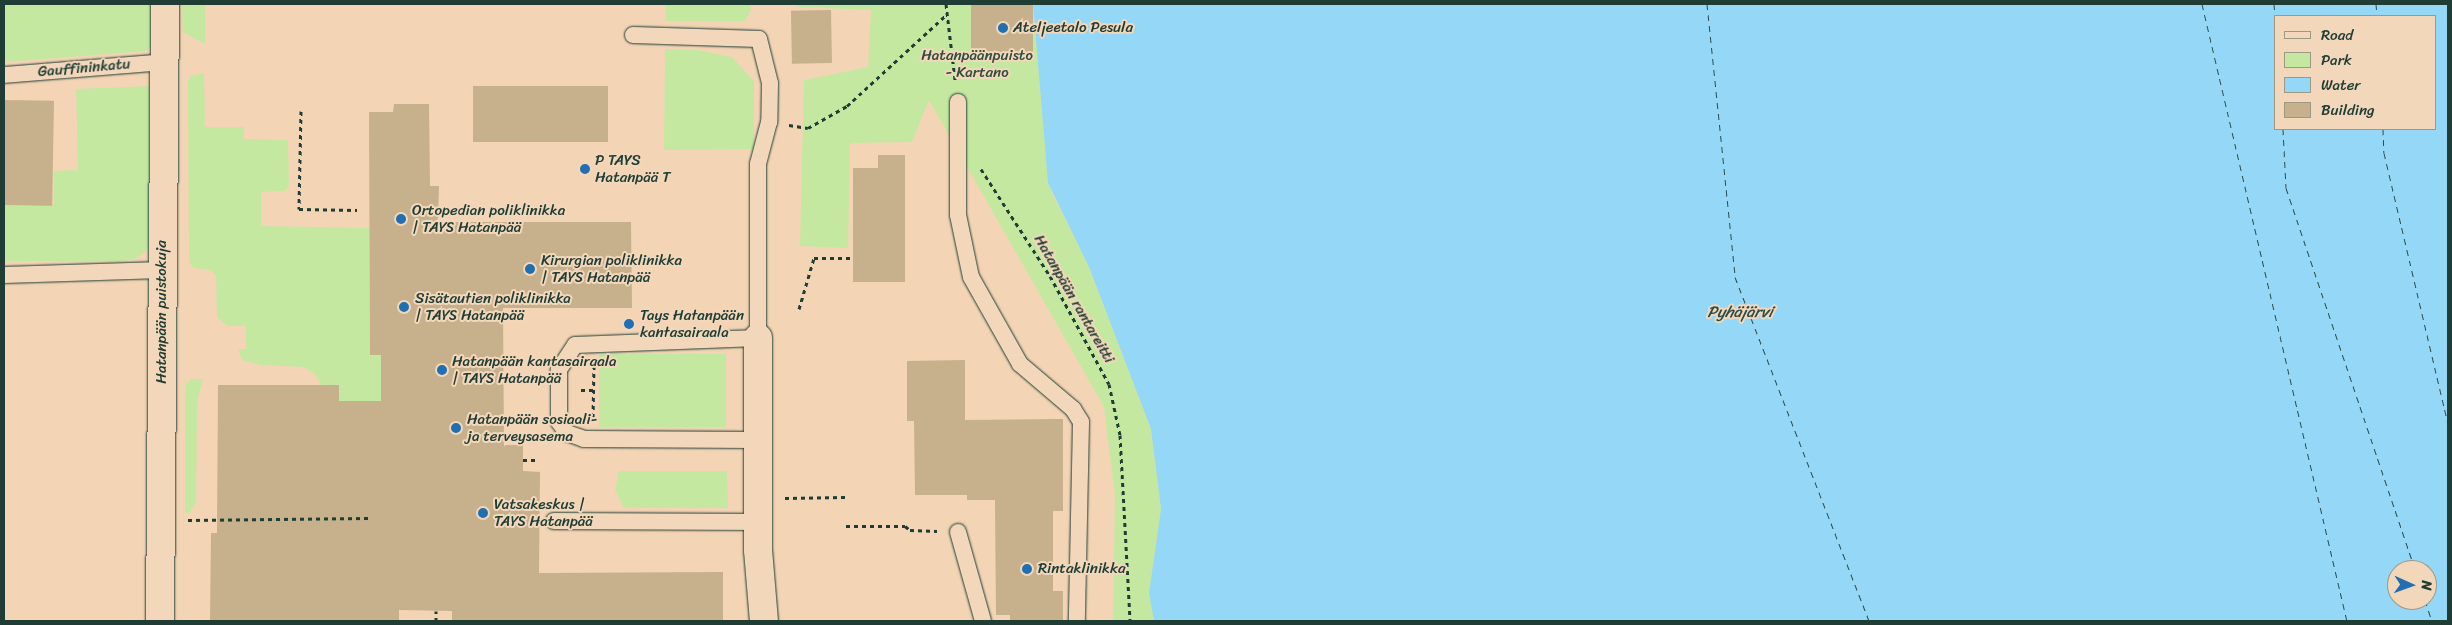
<!DOCTYPE html>
<html>
<head>
<meta charset="utf-8">
<style>
	body { margin:0 }
	#map { position:relative; width:2452px; height:625px; overflow:hidden; background:#f3d5b5; font-family:Sriracha,sans-serif }
	div>[style] { position:absolute }
	[style*='--x'] { left:calc(var(--x)*1px); top:calc(var(--y)*1px); width:calc(var(--w)*1px); rotate:calc(var(--a)*1deg) }
	.green>* { inset:0; background:#c5e8a1; transform-origin:0 0 }
	.water>* { inset:0; background:#95d7f7 }
	.ferry>* { height:1px; margin-top:-0.5px; transform-origin:0; background:repeating-linear-gradient(90deg,#2b4c48 0 6px,transparent 0 11px) }
	.building>* { inset:0; background:#c7b08c; transform-origin:0 0 }
	.path>* { height:3px; margin-top:-1.5px; transform-origin:0; background:repeating-linear-gradient(90deg,#1f3d34 0 4px,transparent 0 8px) }
	.roads { filter:drop-shadow(0 0 1px #1f3d34) drop-shadow(0 0 1px #1f3d34) }
	.service>* { height:16px; margin:-8px; padding:0 8px; transform-origin:8px; border-radius:8px; background:#f3d7ba }
	.minor>* { height:28px; margin:-14px; padding:0 14px; transform-origin:14px; border-radius:14px; background:#f3d7ba }
	.dots>* { width:14px; height:14px; translate:-50% -50%; box-sizing:border-box; border:2px solid #f3d7ba; border-radius:50% }
	span { translate:-50% -50%; white-space:nowrap; text-align:center; line-height:1.15; -webkit-text-stroke:4px #f3d7ba; paint-order:stroke }
	.poi-label { font-size:15px; color:#1f3d34 }
	.left { translate:0 -50%; text-align:left }
	.park-label { font-size:15px; color:#304e3f }
	.street-label { font-size:15px; color:#1f3d34 }
	.water-label { font-size:16px; color:#2b4c48; font-style:italic }
	.frame { position:absolute; inset:0; border:5px solid #1f3d34; pointer-events:none }
	.legend { position:absolute; left:2274px; top:15px; width:162px; height:115px; box-sizing:border-box; background:#f3d7ba; border:1px solid #9e9984; margin:0; padding:6px 9px; list-style:none; font-size:15px; color:#1f3d34 }
	.legend li { display:flex; align-items:center; gap:10px; height:25px }
	.legend b { width:25px; border:1px solid #9e9984 }
	.north { position:absolute; left:2387px; top:560px; width:50px; height:50px; box-sizing:border-box; background:#f3d7ba; border:1px solid #9e9984; border-radius:50%; rotate:92deg; font-size:14px; font-weight:700; line-height:20px; text-align:center; color:#1f3d34 }
	.north::after { content:''; display:block; margin:auto; width:18px; height:22px; background:#1f6fb2; clip-path:polygon(50% 0,100% 100%,50% 72%,0 100%) }
</style>
</head>
<body>
<div id="map">
	<div class="green">
		<i style="clip-path:polygon(4px 4px,155px 4px,152px 45px,146px 51px,4px 62px)"></i>
		<i style="clip-path:polygon(182px 4px,205px 4px,205px 44px,183px 32px)"></i>
		<i style="clip-path:polygon(666px 4px,750px 4px,751px 11px,744px 21px,666px 21px)"></i>
		<i style="clip-path:polygon(798px 4px,1033px 4px,1051px 191px,1089px 267px,1151px 429px,1161px 509px,1149px 593px,1154px 621px,1113px 621px,1115px 495px,1104px 407px,929px 100px,912px 142px,850px 143px,848px 248px,800px 246px,804px 80px,868px 67px,871px 10px,797px 7px)"></i>
		<i style="clip-path:polygon(665px 49px,697px 50px,732px 57px,754px 81px,754px 149px,664px 150px)"></i>
		<i style="clip-path:polygon(204px 73px,205px 127px,244px 127px,244px 139px,288px 140px,289px 186px,285px 191px,261px 192px,261px 226px,369px 228px,370px 354px,381px 355px,381px 401px,339px 401px,339px 385px,321px 385px,315px 374px,304px 367px,261px 365px,242px 360px,238px 349px,246px 349px,246px 326px,227px 326px,217px 317px,216px 276px,210px 270px,193px 268px,189px 262px,188px 81px,191px 76px)"></i>
		<i style="clip-path:polygon(150px 86px,150px 243px,146px 251px,135px 259px,120px 261px,4px 261px,4px 205px,54px 205px,54px 171px,78px 170px,76px 89px)"></i>
		<i style="left:599px;top:354px;width:127px;height:73px"></i>
		<i style="clip-path:polygon(191px 379px,203px 379px,197px 402px,196px 502px,189px 514px,185px 512px,185px 397px,186px 385px)"></i>
		<i style="clip-path:polygon(619px 471px,727px 471px,728px 508px,624px 508px,615px 490px)"></i>
	</div>
	<div class="water">
		<i style="clip-path:polygon(evenodd,1033px 4px,2448px 4px,2448px 621px,1154px 621px,1149px 593px,1161px 509px,1151px 429px,1089px 267px,1048px 183px,1033px 4px,2276px 16px,2436px 16px,2436px 129px,2276px 129px,2276px 16px,1033px 4px,2397px 570px,2427px 570px,2427px 600px,2397px 600px,2397px 570px)"></i>
	</div>
	<div class="ferry">
		<i style="--x:1707;--y:4;--w:274;--a:84.1"></i>
		<i style="--x:1735;--y:277;--w:369;--a:68.7"></i>
		<i style="--x:2202;--y:4;--w:634;--a:76.78"></i>
		<i style="--x:2274;--y:4;--w:22;--a:85"></i>
		<i style="--x:2376;--y:4;--w:12;--a:85"></i>
		<i style="--x:2283;--y:129;--w:59;--a:87.1"></i>
		<i style="--x:2286;--y:188;--w:403;--a:71.3"></i>
		<i style="--x:2383;--y:129;--w:24;--a:88"></i>
		<i style="--x:2384;--y:153;--w:278;--a:76.7"></i>
		<i style="--x:2425;--y:600;--w:22;--a:72"></i>
	</div>
	<div class="building">
		<i style="left:971px;top:4px;width:62px;height:53px"></i>
		<i style="left:831px;top:10px;width:53px;height:40px;rotate:89deg"></i>
		<i style="left:473px;top:86px;width:135px;height:56px"></i>
		<i style="left:4px;top:100px;width:50px;height:105px;rotate:1deg"></i>
		<i style="clip-path:polygon(394px 104px,429px 104px,430px 186px,439px 186px,438px 222px,631px 222px,632px 308px,503px 308px,504px 445px,523px 445px,523px 471px,540px 472px,539px 573px,723px 572px,723px 621px,452px 621px,452px 611px,399px 610px,399px 621px,210px 621px,211px 533px,217px 533px,218px 385px,339px 385px,339px 401px,381px 401px,381px 355px,370px 355px,369px 112px,393px 112px)"></i>
		<i style="clip-path:polygon(878px 155px,905px 155px,905px 282px,853px 282px,853px 168px,878px 168px)"></i>
		<i style="clip-path:polygon(965px 360px,965px 420px,1063px 419px,1063px 511px,1053px 511px,1053px 591px,1063px 591px,1063px 621px,1010px 621px,1010px 615px,996px 615px,995px 500px,967px 500px,967px 495px,915px 495px,914px 421px,907px 421px,907px 361px)"></i>
	</div>
	<div class="path">
		<i style="--x:946;--y:4;--w:77;--a:83.2"></i>
		<i style="--x:301;--y:111;--w:98;--a:91.2"></i>
		<i style="--x:299;--y:209;--w:58;--a:1"></i>
		<i style="--x:789;--y:125;--w:19;--a:9"></i>
		<i style="--x:808;--y:128;--w:45;--a:-29.4"></i>
		<i style="--x:847;--y:106;--w:134;--a:-42.6"></i>
		<i style="--x:981;--y:169;--w:127;--a:57.2"></i>
		<i style="--x:1050;--y:276;--w:123;--a:61.4"></i>
		<i style="--x:1109;--y:384;--w:52;--a:77.8"></i>
		<i style="--x:1120;--y:435;--w:186;--a:86.9"></i>
		<i style="--x:799;--y:309;--w:53;--a:-73.6"></i>
		<i style="--x:814;--y:258;--w:37;--a:0"></i>
		<i style="--x:581;--y:390;--w:12;--a:0"></i>
		<i style="--x:593;--y:417;--w:52;--a:-88.9"></i>
		<i style="--x:523;--y:460;--w:12;--a:0"></i>
		<i style="--x:785;--y:498;--w:60;--a:-1"></i>
		<i style="--x:188;--y:520;--w:181;--a:-0.6"></i>
		<i style="--x:846;--y:526;--w:59;--a:0"></i>
		<i style="--x:905;--y:526;--w:6;--a:39"></i>
		<i style="--x:910;--y:530;--w:27;--a:2"></i>
		<i style="--x:436;--y:621;--w:10;--a:-90"></i>
	</div>
	<div class="roads">
		<div class="service">
			<i style="--x:633;--y:35;--w:126;--a:1.8"></i>
			<i style="--x:759;--y:39;--w:45;--a:76"></i>
			<i style="--x:770;--y:83;--w:39;--a:91"></i>
			<i style="--x:769;--y:122;--w:43;--a:104.7"></i>
			<i style="--x:758;--y:164;--w:174;--a:90"></i>
			<i style="--x:758;--y:338;--w:183;--a:177.8"></i>
			<i style="--x:575;--y:345;--w:30;--a:123"></i>
			<i style="--x:559;--y:370;--w:52;--a:90"></i>
			<i style="--x:559;--y:422;--w:14;--a:54"></i>
			<i style="--x:567;--y:433;--w:18;--a:19"></i>
			<i style="--x:584;--y:439;--w:173;--a:0.3"></i>
			<i style="--x:4;--y:75;--w:162;--a:-4.6"></i>
			<i style="--x:958;--y:102;--w:113;--a:90"></i>
			<i style="--x:958;--y:215;--w:63;--a:78.2"></i>
			<i style="--x:971;--y:277;--w:100;--a:60.6"></i>
			<i style="--x:1020;--y:364;--w:70;--a:40.3"></i>
			<i style="--x:1073;--y:409;--w:15;--a:58"></i>
			<i style="--x:1081;--y:422;--w:199;--a:91.2"></i>
			<i style="--x:4;--y:275;--w:158;--a:-1.8"></i>
			<i style="--x:554;--y:521;--w:204;--a:0.3"></i>
			<i style="--x:958;--y:532;--w:92;--a:74.3"></i>
		</div>
		<div class="minor">
			<i style="--x:758;--y:338;--w:212;--a:90"></i>
			<i style="--x:758;--y:550;--w:71;--a:85.2"></i>
			<i style="--x:160;--y:621;--w:617;--a:-89.54"></i>
		</div>
	</div>
	<div class="dots">
		<i style="left:1003px;top:28px;background:#1f6fb2"></i>
		<i style="left:585px;top:169px;background:#1f6fb2"></i>
		<i style="left:401px;top:219px;background:#1f6fb2"></i>
		<i style="left:530px;top:269px;background:#1f6fb2"></i>
		<i style="left:404px;top:307px;background:#1f6fb2"></i>
		<i style="left:629px;top:324px;background:#1f6fb2"></i>
		<i style="left:442px;top:370px;background:#1f6fb2"></i>
		<i style="left:456px;top:428px;background:#1f6fb2"></i>
		<i style="left:483px;top:513px;background:#1f6fb2"></i>
		<i style="left:1027px;top:569px;background:#1f6fb2"></i>
	</div>
	<div class="poi-label">
		<span class="left" style="left:1013px;top:28px">Ateljeetalo Pesula</span>
		<span class="left" style="left:595px;top:169px">P TAYS<br>Hatanpää T</span>
		<span class="left" style="left:412px;top:219px">Ortopedian poliklinikka<br>| TAYS Hatanpää</span>
		<span class="left" style="left:541px;top:269px">Kirurgian poliklinikka<br>| TAYS Hatanpää</span>
		<span class="left" style="left:415px;top:307px">Sisätautien poliklinikka<br>| TAYS Hatanpää</span>
		<span class="left" style="left:640px;top:324px">Tays Hatanpään<br>kantasairaala</span>
		<span class="left" style="left:452px;top:370px">Hatanpään kantasairaala<br>| TAYS Hatanpää</span>
		<span class="left" style="left:467px;top:428px">Hatanpään sosiaali-<br>ja terveysasema</span>
		<span class="left" style="left:494px;top:513px">Vatsakeskus |<br>TAYS Hatanpää</span>
		<span class="left" style="left:1038px;top:569px">Rintaklinikka</span>
	</div>
	<div class="park-label">
		<span style="left:977px;top:64px">Hatanpäänpuisto<br>- Kartano</span>
	</div>
	<div class="street-label">
		<span style="left:84px;top:68px;rotate:-5deg">Gauffininkatu</span>
		<span style="left:1074px;top:299px;rotate:60deg">Hatanpään rantareitti</span>
		<span style="left:162px;top:312px;rotate:-90deg">Hatanpään puistokuja</span>
	</div>
	<div class="water-label">
		<span style="left:1740px;top:312px">Pyhäjärvi</span>
	</div>
	<div class="frame"></div>
	<ul class="legend">
	<li><b style="height:6px;background:#f3d7ba"></b>Road</li>
	<li><b style="height:14px;background:#c5e8a1"></b>Park</li>
	<li><b style="height:14px;background:#95d7f7"></b>Water</li>
	<li><b style="height:14px;background:#c7b08c"></b>Building</li>
	</ul>
	<div class="north">N</div>
</div>
</body>
</html>
